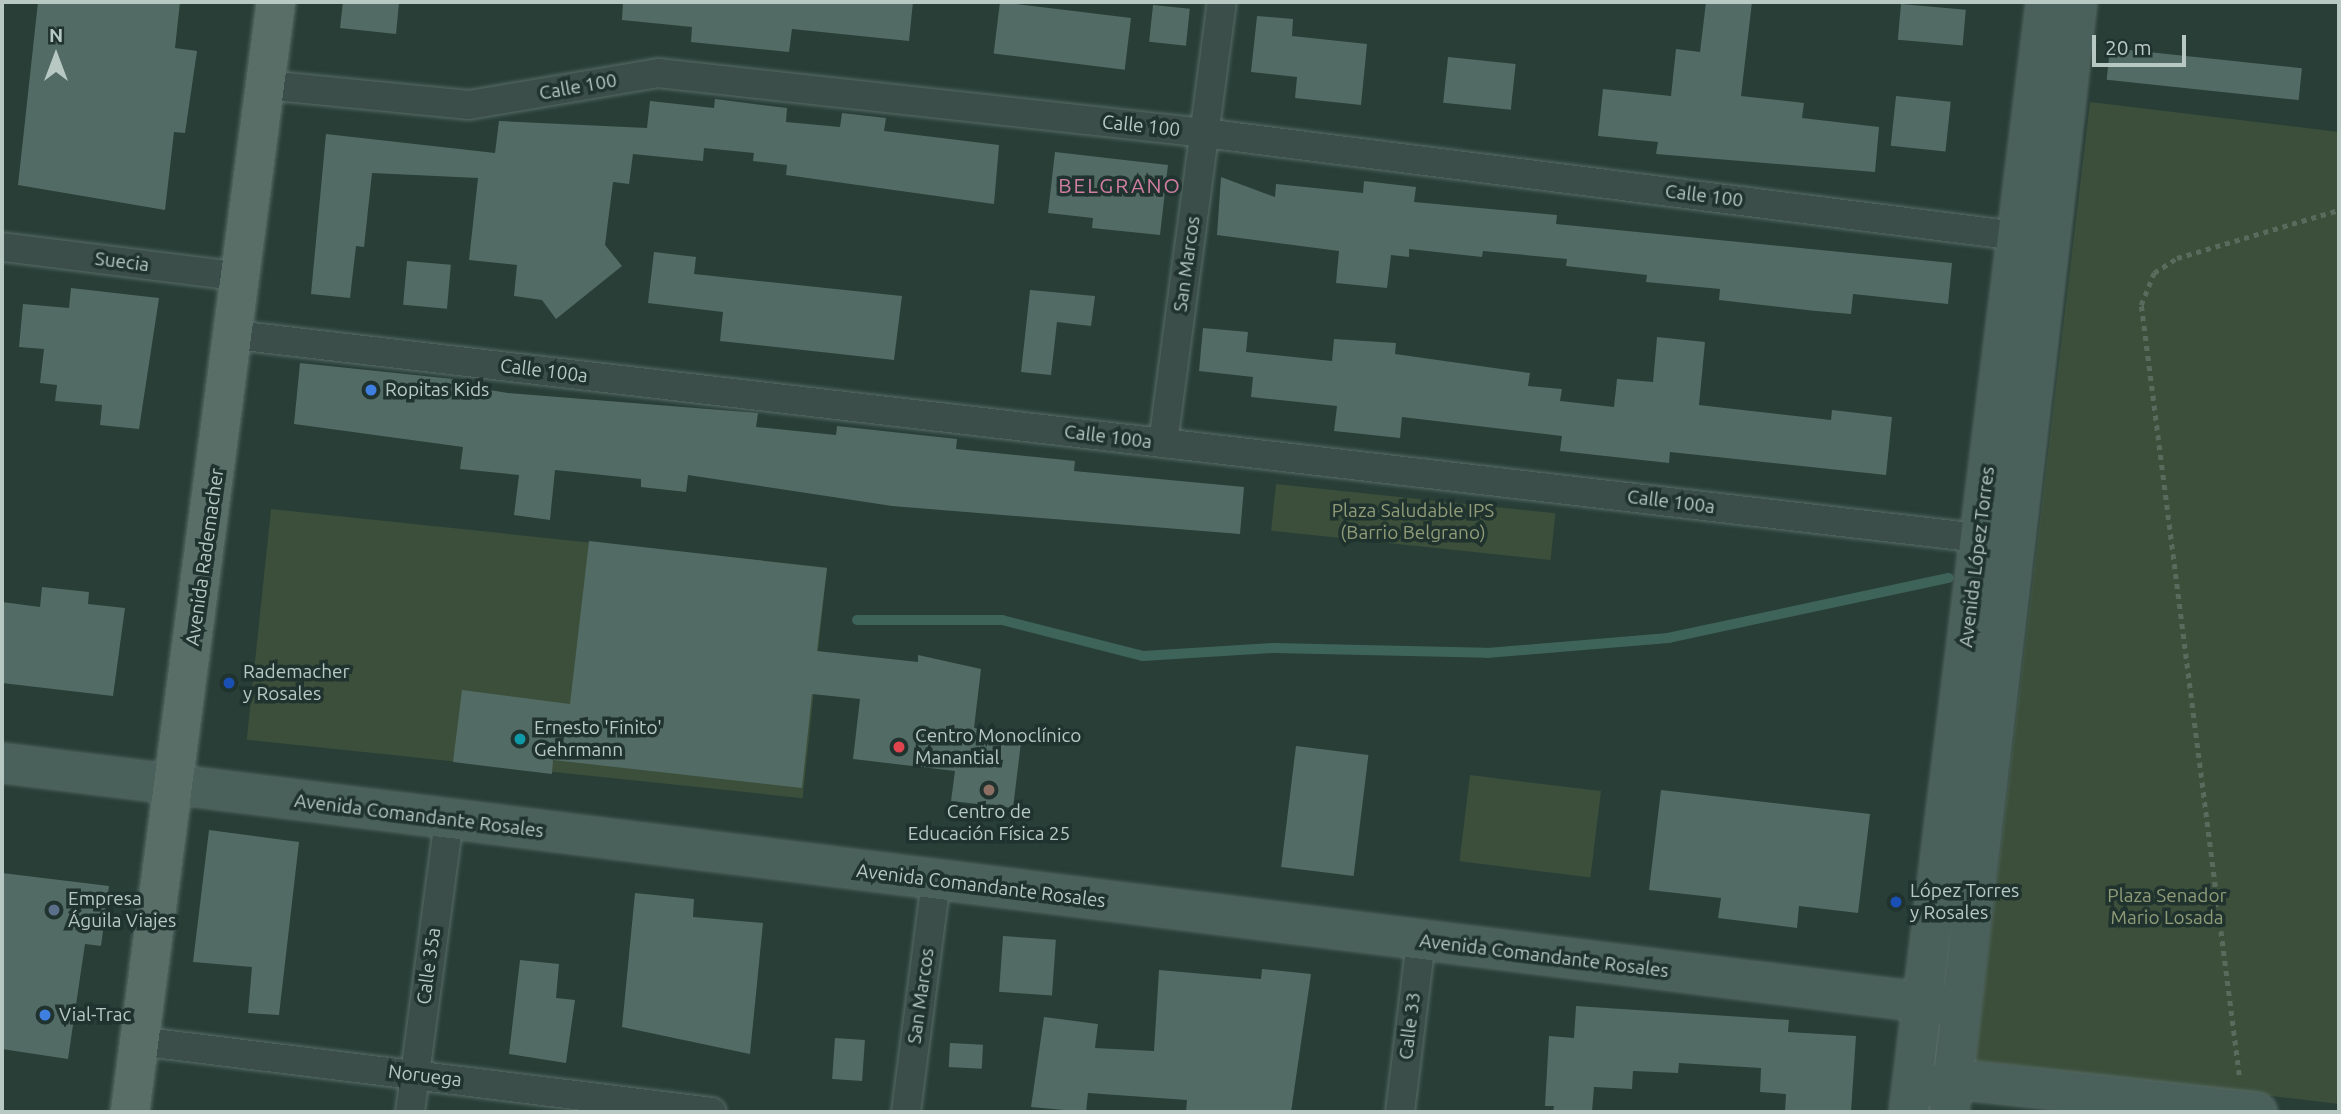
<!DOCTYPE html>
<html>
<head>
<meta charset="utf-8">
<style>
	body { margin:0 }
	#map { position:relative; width:2341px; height:1114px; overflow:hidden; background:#283e37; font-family:Ubuntu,sans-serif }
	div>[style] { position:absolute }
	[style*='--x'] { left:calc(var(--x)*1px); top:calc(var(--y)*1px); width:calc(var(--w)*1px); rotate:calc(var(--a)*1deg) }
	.green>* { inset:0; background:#3b4f3b; transform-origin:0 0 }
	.stream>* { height:10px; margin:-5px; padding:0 5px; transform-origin:5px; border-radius:5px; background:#3e6358 }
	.building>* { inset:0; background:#536b65; transform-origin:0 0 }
	.path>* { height:4.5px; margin-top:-2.25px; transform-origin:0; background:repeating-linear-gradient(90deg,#586c5e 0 5px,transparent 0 10px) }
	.roads { filter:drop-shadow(0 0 2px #596c67) drop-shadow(0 0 2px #596c67) }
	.street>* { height:28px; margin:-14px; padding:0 14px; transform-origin:14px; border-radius:14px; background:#3c4e49 }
	.secondary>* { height:38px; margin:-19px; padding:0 19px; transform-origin:19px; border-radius:19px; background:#4a615b }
	.primary>* { height:38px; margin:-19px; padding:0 19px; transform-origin:19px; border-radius:19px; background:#5a6e68 }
	.dots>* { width:19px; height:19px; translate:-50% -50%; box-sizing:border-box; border:4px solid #20332e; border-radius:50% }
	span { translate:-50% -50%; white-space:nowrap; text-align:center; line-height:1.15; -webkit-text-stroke:7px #20332e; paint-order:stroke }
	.street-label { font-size:19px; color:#b8c9c4 }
	.poi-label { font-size:19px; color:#b8c9c4 }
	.left { translate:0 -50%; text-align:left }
	.park-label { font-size:19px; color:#909c78 }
	.neighbourhood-label { font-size:21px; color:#d07ea2; letter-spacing:2px }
	.frame { position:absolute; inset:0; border:4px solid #b8c9c4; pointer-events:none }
	.north { position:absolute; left:21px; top:21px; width:70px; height:70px; -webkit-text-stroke:5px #20332e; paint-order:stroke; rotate:0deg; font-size:19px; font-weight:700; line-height:28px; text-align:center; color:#b8c9c4 }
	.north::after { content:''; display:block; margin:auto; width:24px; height:32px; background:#b8c9c4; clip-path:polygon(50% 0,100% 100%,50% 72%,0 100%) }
	.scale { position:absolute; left:2092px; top:35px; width:94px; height:32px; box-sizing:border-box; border:4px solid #b8c9c4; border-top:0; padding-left:9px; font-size:21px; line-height:24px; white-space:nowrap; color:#b8c9c4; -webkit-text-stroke:5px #20332e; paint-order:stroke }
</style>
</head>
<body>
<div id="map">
	<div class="green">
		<i style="clip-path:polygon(2090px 102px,2339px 132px,2339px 1104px,1975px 1061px)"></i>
		<i style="left:1276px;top:484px;width:281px;height:47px;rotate:6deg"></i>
		<i style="left:271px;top:509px;width:559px;height:232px;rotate:6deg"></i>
		<i style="left:1470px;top:775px;width:132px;height:87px;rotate:7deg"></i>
	</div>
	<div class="stream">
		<i style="--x:857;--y:620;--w:145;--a:0"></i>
		<i style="--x:1002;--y:620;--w:146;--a:14.3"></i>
		<i style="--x:1143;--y:656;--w:131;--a:-3.5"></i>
		<i style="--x:1274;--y:648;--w:213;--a:1.3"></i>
		<i style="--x:1487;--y:653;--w:182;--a:-4.7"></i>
		<i style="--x:1668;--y:638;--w:287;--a:-12.1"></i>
	</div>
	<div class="building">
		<i style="clip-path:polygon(38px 2px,180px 2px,175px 48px,197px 51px,185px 133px,174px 132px,165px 210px,18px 185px)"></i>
		<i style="clip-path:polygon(343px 2px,399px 2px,396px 34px,340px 28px)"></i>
		<i style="clip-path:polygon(623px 2px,913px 2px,909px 41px,792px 29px,789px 52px,691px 42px,692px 27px,622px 20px)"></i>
		<i style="left:1000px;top:2px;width:132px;height:52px;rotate:7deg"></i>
		<i style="clip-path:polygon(1706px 2px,1752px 2px,1741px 96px,1804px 103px,1802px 118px,1879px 127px,1875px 172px,1656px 154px,1658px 142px,1598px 136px,1603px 89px,1671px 96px,1676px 49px,1700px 52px)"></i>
		<i style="left:1901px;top:4px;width:65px;height:36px;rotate:5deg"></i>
		<i style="left:1153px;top:5px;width:37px;height:37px;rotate:6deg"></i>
		<i style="clip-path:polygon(1257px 16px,1293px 19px,1292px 36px,1367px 44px,1361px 105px,1295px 98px,1297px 77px,1251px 72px)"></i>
		<i style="left:2110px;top:48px;width:193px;height:32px;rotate:6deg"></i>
		<i style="left:1448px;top:57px;width:68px;height:46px;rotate:6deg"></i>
		<i style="left:1896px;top:96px;width:55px;height:50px;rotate:6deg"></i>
		<i style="clip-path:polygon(715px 99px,787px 108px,786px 122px,840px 127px,842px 113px,886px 118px,884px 131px,999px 145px,994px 204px,786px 175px,787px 165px,753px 161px,754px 153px,704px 148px,703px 161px,633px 154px,629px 184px,613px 182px,605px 245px,622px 266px,556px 319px,542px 300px,514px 296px,517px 265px,469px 260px,478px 178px,372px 173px,364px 247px,356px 246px,350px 298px,311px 294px,326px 134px,495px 153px,499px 121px,647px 128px,650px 101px,714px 108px)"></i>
		<i style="clip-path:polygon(1055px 152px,1168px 165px,1160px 235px,1092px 228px,1093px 218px,1048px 213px)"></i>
		<i style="clip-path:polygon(1221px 177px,1275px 197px,1276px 184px,1363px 193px,1364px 181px,1416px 187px,1414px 202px,1557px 215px,1556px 224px,1952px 263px,1948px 304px,1853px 294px,1851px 314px,1816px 311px,1719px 300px,1720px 289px,1646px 282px,1647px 275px,1566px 266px,1567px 259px,1483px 251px,1482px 257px,1409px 249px,1409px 257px,1391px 255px,1387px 288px,1336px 283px,1339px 251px,1217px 235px)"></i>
		<i style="clip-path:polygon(654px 252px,696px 257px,694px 274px,902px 296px,894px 360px,720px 341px,723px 312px,648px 303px)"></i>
		<i style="left:407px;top:261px;width:44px;height:44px;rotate:5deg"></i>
		<i style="clip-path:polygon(71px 288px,159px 298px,139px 429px,100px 425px,102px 405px,55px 401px,57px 385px,40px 383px,44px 349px,19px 347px,23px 304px,69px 308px)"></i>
		<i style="clip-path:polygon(1030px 290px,1095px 296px,1091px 326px,1057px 322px,1051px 375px,1021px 372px)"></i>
		<i style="clip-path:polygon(1203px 328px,1248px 332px,1246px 352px,1332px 361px,1334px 339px,1396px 343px,1395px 354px,1530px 373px,1528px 386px,1562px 389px,1560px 401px,1614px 407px,1617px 379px,1653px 382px,1657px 337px,1705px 342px,1699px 405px,1831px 420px,1832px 410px,1892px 417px,1886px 475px,1670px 452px,1669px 463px,1560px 451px,1562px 436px,1402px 417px,1400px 438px,1334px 431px,1337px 406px,1251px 397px,1253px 377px,1199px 371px)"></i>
		<i style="clip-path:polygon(300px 363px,453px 379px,453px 384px,508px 393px,758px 413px,756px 427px,836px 435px,837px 426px,957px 439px,956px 449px,1075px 461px,1074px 471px,1244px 487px,1240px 534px,892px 506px,688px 475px,686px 492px,641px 487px,641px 479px,555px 470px,550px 520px,514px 515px,519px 475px,460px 469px,463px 447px,294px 424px)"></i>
		<i style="clip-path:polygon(589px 541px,827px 568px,817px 651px,918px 662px,918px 655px,981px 669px,974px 728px,1022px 734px,1013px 808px,951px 801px,955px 771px,853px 759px,860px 699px,812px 694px,802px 788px,553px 760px,552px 774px,453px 762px,462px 690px,570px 704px)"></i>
		<i style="clip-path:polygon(42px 587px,89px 592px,88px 604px,125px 608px,113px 696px,2px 683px,2px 602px,40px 607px)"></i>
		<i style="left:1296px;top:746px;width:73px;height:122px;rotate:7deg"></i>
		<i style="clip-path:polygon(1661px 790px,1870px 814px,1858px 913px,1799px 906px,1797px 928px,1718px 918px,1721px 898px,1649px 890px)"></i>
		<i style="clip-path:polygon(209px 830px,299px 842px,279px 1015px,248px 1013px,252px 967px,193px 962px)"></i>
		<i style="clip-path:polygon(2px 873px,109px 886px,101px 946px,85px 944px,68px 1059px,2px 1049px)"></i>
		<i style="clip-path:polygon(635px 893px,694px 899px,693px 917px,763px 923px,750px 1054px,622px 1027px)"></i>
		<i style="left:1003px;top:936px;width:53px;height:56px;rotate:4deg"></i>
		<i style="clip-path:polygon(520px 960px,559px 964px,556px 998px,575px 1000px,566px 1063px,509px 1054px)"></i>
		<i style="clip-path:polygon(1262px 969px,1311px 974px,1291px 1112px,1186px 1112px,1187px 1100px,1088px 1093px,1086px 1112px,1031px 1107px,1044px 1017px,1098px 1024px,1095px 1048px,1154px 1051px,1159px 970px,1261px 979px)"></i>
		<i style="clip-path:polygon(1576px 1006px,1789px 1020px,1788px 1032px,1856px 1036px,1851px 1112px,1785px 1112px,1786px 1094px,1760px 1092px,1761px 1068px,1679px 1063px,1678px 1073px,1633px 1071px,1632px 1089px,1594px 1087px,1592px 1112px,1553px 1112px,1554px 1106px,1545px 1106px,1549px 1036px,1574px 1038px)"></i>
		<i style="left:835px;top:1038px;width:30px;height:41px;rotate:4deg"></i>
		<i style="left:950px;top:1043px;width:33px;height:24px;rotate:3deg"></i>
	</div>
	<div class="path">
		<i style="--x:2239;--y:1075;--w:776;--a:-97.25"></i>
		<i style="--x:2141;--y:305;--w:35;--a:-68"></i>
		<i style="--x:2154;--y:273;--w:27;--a:-33"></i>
		<i style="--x:2177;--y:258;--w:169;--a:-16.5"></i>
	</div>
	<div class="roads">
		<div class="street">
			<i style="--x:265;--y:85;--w:205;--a:5.6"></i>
			<i style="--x:469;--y:105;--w:192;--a:-9.6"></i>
			<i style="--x:658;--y:73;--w:549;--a:6.27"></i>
			<i style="--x:1204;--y:133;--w:819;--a:7.22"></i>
			<i style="--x:2;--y:247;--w:242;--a:7.1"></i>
			<i style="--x:235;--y:335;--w:1757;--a:6.64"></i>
			<i style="--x:1163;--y:443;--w:445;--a:-82.4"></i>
			<i style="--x:138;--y:1041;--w:578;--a:7.05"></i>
			<i style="--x:410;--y:1112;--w:295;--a:-82.4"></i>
			<i style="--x:906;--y:1112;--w:234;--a:-82.6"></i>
			<i style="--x:1400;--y:1112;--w:173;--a:-83"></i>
		</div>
		<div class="secondary">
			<i style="--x:2;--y:763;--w:1974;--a:7.1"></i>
			<i style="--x:1930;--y:1087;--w:24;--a:-19"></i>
			<i style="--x:1953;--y:1079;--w:306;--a:6.2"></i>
			<i style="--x:1909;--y:1112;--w:1118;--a:-82.96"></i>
			<i style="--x:1949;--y:1112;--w:1117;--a:-83.42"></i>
		</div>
		<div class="primary">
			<i style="--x:130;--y:1112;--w:1120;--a:-82.51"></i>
		</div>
	</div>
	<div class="dots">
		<i style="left:371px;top:390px;background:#3f7fe0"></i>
		<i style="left:229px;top:683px;background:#1a4fb4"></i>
		<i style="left:520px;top:739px;background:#0f9aa8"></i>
		<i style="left:899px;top:747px;background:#e0444e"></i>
		<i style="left:989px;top:790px;background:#8d6e63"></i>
		<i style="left:1896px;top:902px;background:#1a4fb4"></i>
		<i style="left:54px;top:910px;background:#5c6f8a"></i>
		<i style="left:45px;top:1015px;background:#3f7fe0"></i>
	</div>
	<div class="street-label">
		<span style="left:578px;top:87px;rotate:-10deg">Calle 100</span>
		<span style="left:1141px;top:126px;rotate:6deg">Calle 100</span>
		<span style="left:1704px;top:196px;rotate:7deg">Calle 100</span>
		<span style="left:122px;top:262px;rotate:7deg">Suecia</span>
		<span style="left:1187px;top:264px;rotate:-82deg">San Marcos</span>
		<span style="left:544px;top:371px;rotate:7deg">Calle 100a</span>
		<span style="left:1108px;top:437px;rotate:7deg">Calle 100a</span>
		<span style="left:1671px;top:502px;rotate:7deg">Calle 100a</span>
		<span style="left:205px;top:557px;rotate:-82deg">Avenida Rademacher</span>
		<span style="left:1977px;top:557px;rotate:-83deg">Avenida López Torres</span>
		<span style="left:419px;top:816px;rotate:7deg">Avenida Comandante Rosales</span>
		<span style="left:981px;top:886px;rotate:7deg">Avenida Comandante Rosales</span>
		<span style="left:1544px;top:956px;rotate:7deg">Avenida Comandante Rosales</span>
		<span style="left:429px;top:966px;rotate:-82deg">Calle 35a</span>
		<span style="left:921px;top:996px;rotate:-82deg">San Marcos</span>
		<span style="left:1410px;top:1026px;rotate:-83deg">Calle 33</span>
		<span style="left:425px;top:1076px;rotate:7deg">Noruega</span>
	</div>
	<div class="poi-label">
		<span class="left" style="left:385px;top:390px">Ropitas Kids</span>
		<span class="left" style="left:243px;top:683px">Rademacher<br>y Rosales</span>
		<span class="left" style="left:534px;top:739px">Ernesto 'Finito'<br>Gehrmann</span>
		<span class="left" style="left:915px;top:747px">Centro Monoclínico<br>Manantial</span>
		<span style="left:989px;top:823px">Centro de<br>Educación Física 25</span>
		<span class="left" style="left:1910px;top:902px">López Torres<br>y Rosales</span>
		<span class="left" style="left:68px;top:910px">Empresa<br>Águila Viajes</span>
		<span class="left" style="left:59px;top:1015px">Vial-Trac</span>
	</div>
	<div class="park-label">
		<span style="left:1413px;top:522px">Plaza Saludable IPS<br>(Barrio Belgrano)</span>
		<span style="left:2167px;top:907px">Plaza Senador<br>Mario Losada</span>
	</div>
	<div class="neighbourhood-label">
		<span style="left:1120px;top:185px">BELGRANO</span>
	</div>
	<div class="frame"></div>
	<div class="north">N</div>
	<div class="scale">20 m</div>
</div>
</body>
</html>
